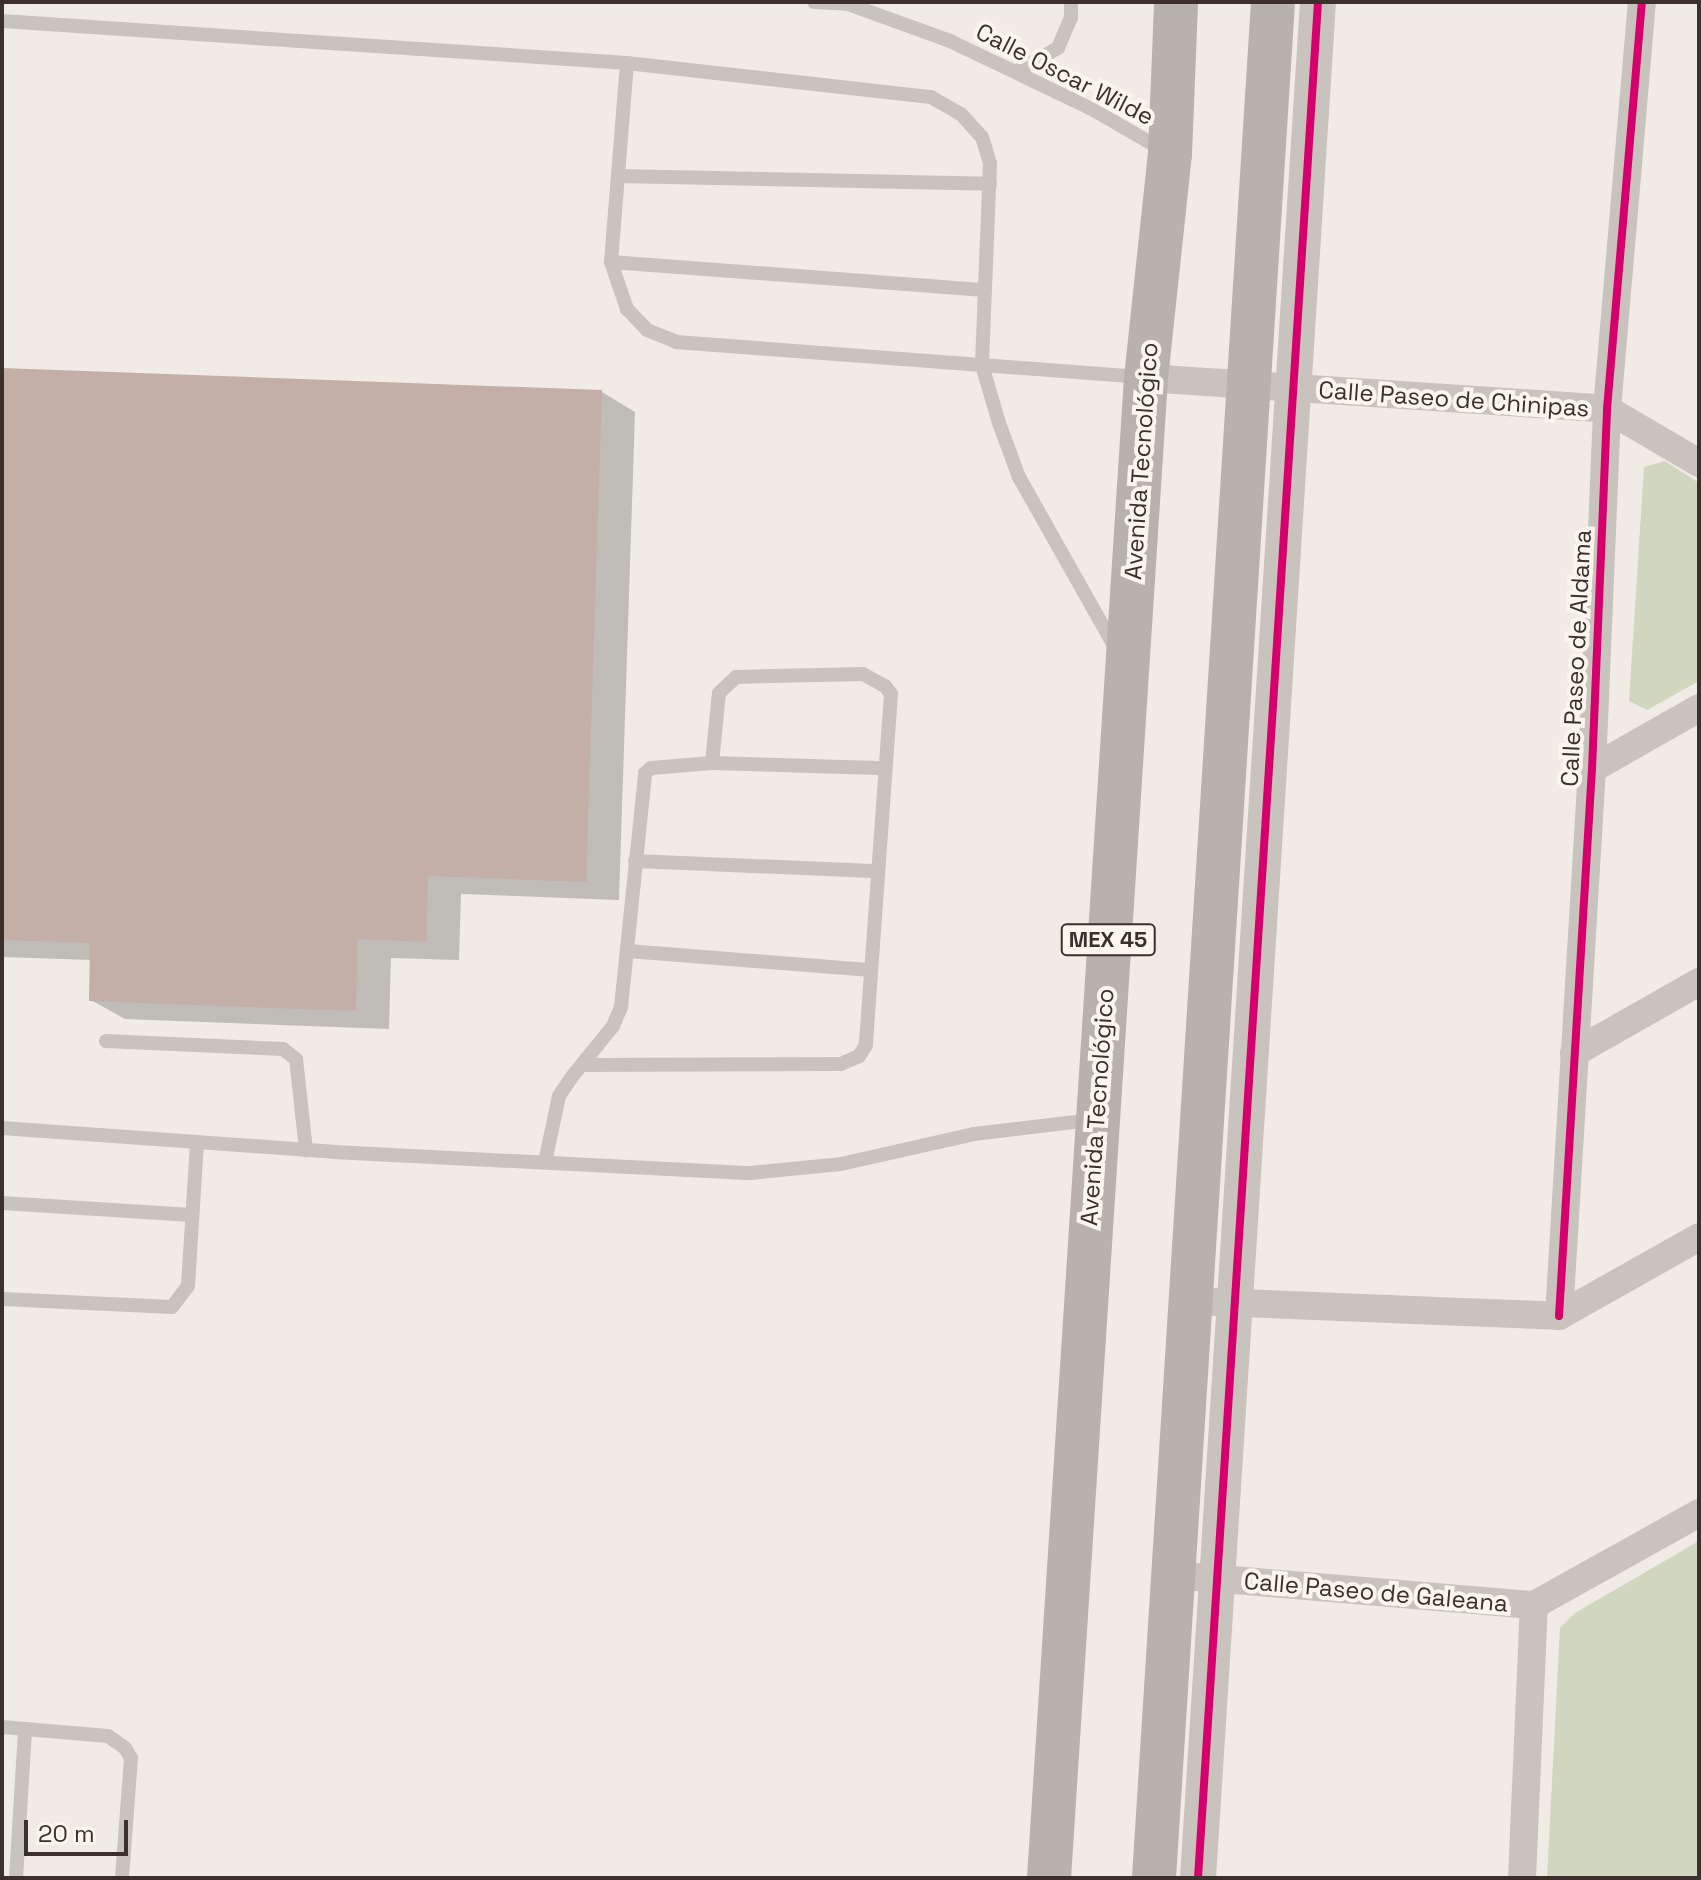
<!DOCTYPE html>
<html>
<head>
<meta charset="utf-8">
<style>
	body { margin:0 }
	#map { position:relative; width:1701px; height:1880px; overflow:hidden; background:#f0ebe5; font-family:"Space Grotesk",sans-serif }
	div>[style] { position:absolute }
	[style*='--x'] { left:calc(var(--x)*1px); top:calc(var(--y)*1px); width:calc(var(--w)*1px); rotate:calc(var(--a)*1deg) }
	.green>* { inset:0; background:#d1d6bf }
	.shadow>* { inset:0; background:#0003 }
	.building>* { inset:0; background:#c3afa7 }
	.service>* { height:14px; margin:-7px; padding:0 7px; transform-origin:7px; border-radius:7px; background:#c9c3be }
	.minor>* { height:28px; margin:-14px; padding:0 14px; transform-origin:14px; border-radius:14px; background:#c9c3be }
	.tertiary>* { height:36px; margin:-18px; padding:0 18px; transform-origin:18px; border-radius:18px; background:#c9c3be }
	.primary>* { height:44px; margin:-22px; padding:0 22px; transform-origin:22px; border-radius:22px; background:#b8b1ad }
	.cycleway>* { height:8px; margin:-4px; padding:0 4px; transform-origin:4px; border-radius:4px; background:#d6006c }
	span { translate:-50% -50%; white-space:nowrap; text-align:center; line-height:1.15; -webkit-text-stroke:8px #fbf5ee; paint-order:stroke }
	.shield-label span { padding:2px 6px; background:#fbf5ee; border:2px solid; border-radius:6px; -webkit-text-stroke-width:0 }
	.shield-label { font-size:22px; color:#3b302b; font-weight:700 }
	.street-label { font-size:24px; color:#3b302b }
	.frame { position:absolute; inset:0; border:4px solid #3b302b; pointer-events:none }
	.scale { position:absolute; left:24px; top:1820px; width:104px; height:36px; box-sizing:border-box; border:4px solid #3b302b; border-top:0; padding-left:10px; font-size:24px; line-height:28px; white-space:nowrap; color:#3b302b; -webkit-text-stroke:6px #fbf5ee; paint-order:stroke }
</style>
</head>
<body>
<div id="map">
	<div class="green">
		<i style="clip-path:polygon(1665px 461px,1699px 483px,1699px 681px,1647px 710px,1629px 701px,1644px 467px)"></i>
		<i style="clip-path:polygon(1699px 1541px,1699px 1878px,1547px 1878px,1560px 1628px,1575px 1613px)"></i>
	</div>
	<div class="shadow">
		<i style="clip-path:polygon(2px 370px,602px 392px,635px 412px,619px 900px,461px 894px,459px 960px,391px 958px,389px 1029px,125px 1019px,91px 1000px,92px 960px,2px 957px)"></i>
	</div>
	<div class="building">
		<i style="clip-path:polygon(2px 368px,602px 390px,586px 882px,428px 876px,426px 942px,358px 939px,356px 1011px,89px 1001px,90px 943px,2px 940px)"></i>
	</div>
	<div class="service">
		<i style="--x:814;--y:2;--w:34;--a:3"></i>
		<i style="--x:848;--y:4;--w:109;--a:19.9"></i>
		<i style="--x:950;--y:41;--w:155;--a:25.6"></i>
		<i style="--x:1090;--y:108;--w:84;--a:29.9"></i>
		<i style="--x:2;--y:21;--w:626;--a:3.84"></i>
		<i style="--x:627;--y:63;--w:306;--a:6.4"></i>
		<i style="--x:931;--y:97;--w:34;--a:30"></i>
		<i style="--x:961;--y:114;--w:31;--a:48"></i>
		<i style="--x:982;--y:137;--w:28;--a:73"></i>
		<i style="--x:990;--y:164;--w:201;--a:92.3"></i>
		<i style="--x:982;--y:365;--w:60;--a:73.7"></i>
		<i style="--x:999;--y:423;--w:58;--a:69.7"></i>
		<i style="--x:1019;--y:477;--w:197;--a:60.6"></i>
		<i style="--x:627;--y:63;--w:200;--a:94.6"></i>
		<i style="--x:611;--y:262;--w:50;--a:71.2"></i>
		<i style="--x:627;--y:309;--w:29;--a:46"></i>
		<i style="--x:647;--y:330;--w:31;--a:22"></i>
		<i style="--x:676;--y:342;--w:465;--a:4.3"></i>
		<i style="--x:1017;--y:71;--w:47;--a:-29.3"></i>
		<i style="--x:1058;--y:48;--w:33;--a:-67"></i>
		<i style="--x:1071;--y:18;--w:16;--a:-90"></i>
		<i style="--x:618;--y:176;--w:372;--a:1.2"></i>
		<i style="--x:611;--y:262;--w:375;--a:4.3"></i>
		<i style="--x:712;--y:763;--w:173;--a:1.7"></i>
		<i style="--x:635;--y:861;--w:243;--a:2.4"></i>
		<i style="--x:628;--y:951;--w:244;--a:4.5"></i>
		<i style="--x:106;--y:1041;--w:177;--a:2.6"></i>
		<i style="--x:283;--y:1049;--w:16;--a:38"></i>
		<i style="--x:296;--y:1059;--w:92;--a:83.7"></i>
		<i style="--x:2;--y:1128;--w:332;--a:4.1"></i>
		<i style="--x:333;--y:1152;--w:418;--a:2.9"></i>
		<i style="--x:750;--y:1173;--w:91;--a:-5.6"></i>
		<i style="--x:841;--y:1164;--w:136;--a:-12.7"></i>
		<i style="--x:974;--y:1134;--w:119;--a:-6.8"></i>
		<i style="--x:545;--y:1162;--w:67;--a:-78"></i>
		<i style="--x:559;--y:1096;--w:22;--a:-56"></i>
		<i style="--x:571;--y:1078;--w:67;--a:-51.1"></i>
		<i style="--x:613;--y:1026;--w:21;--a:-67"></i>
		<i style="--x:621;--y:1007;--w:235;--a:-84.1"></i>
		<i style="--x:645;--y:773;--w:8;--a:-40"></i>
		<i style="--x:651;--y:768;--w:61;--a:-4.7"></i>
		<i style="--x:712;--y:763;--w:70;--a:-84.3"></i>
		<i style="--x:719;--y:693;--w:23;--a:-43"></i>
		<i style="--x:736;--y:677;--w:127;--a:-1.4"></i>
		<i style="--x:863;--y:674;--w:25;--a:29"></i>
		<i style="--x:885;--y:686;--w:10;--a:53"></i>
		<i style="--x:891;--y:694;--w:352;--a:94.1"></i>
		<i style="--x:866;--y:1045;--w:13;--a:122"></i>
		<i style="--x:859;--y:1056;--w:20;--a:156"></i>
		<i style="--x:841;--y:1064;--w:259;--a:179.8"></i>
		<i style="--x:2;--y:1203;--w:190;--a:3.6"></i>
		<i style="--x:2;--y:1299;--w:170;--a:2.7"></i>
		<i style="--x:172;--y:1307;--w:26;--a:-53"></i>
		<i style="--x:188;--y:1286;--w:144;--a:-86.4"></i>
		<i style="--x:2;--y:1727;--w:106;--a:4.9"></i>
		<i style="--x:108;--y:1736;--w:21;--a:35"></i>
		<i style="--x:125;--y:1748;--w:12;--a:59"></i>
		<i style="--x:131;--y:1758;--w:120;--a:94.3"></i>
		<i style="--x:16;--y:1878;--w:149;--a:-86.5"></i>
	</div>
	<div class="minor">
		<i style="--x:1146;--y:378;--w:462;--a:3.8"></i>
		<i style="--x:1607;--y:409;--w:107;--a:30.4"></i>
		<i style="--x:1592;--y:769;--w:123;--a:-29.7"></i>
		<i style="--x:1574;--y:1053;--w:144;--a:-29.6"></i>
		<i style="--x:1191;--y:1301;--w:368;--a:2.3"></i>
		<i style="--x:1559;--y:1316;--w:161;--a:-29.4"></i>
		<i style="--x:1559;--y:1316;--w:548;--a:-86.55"></i>
		<i style="--x:1592;--y:769;--w:360;--a:-87.6"></i>
		<i style="--x:1607;--y:409;--w:409;--a:-85.1"></i>
		<i style="--x:1174;--y:1575;--w:361;--a:4.8"></i>
		<i style="--x:1534;--y:1605;--w:189;--a:-29.1"></i>
		<i style="--x:1522;--y:1878;--w:273;--a:-87.5"></i>
	</div>
	<div class="tertiary">
		<i style="--x:1198;--y:1878;--w:1880;--a:-86.34"></i>
	</div>
	<div class="primary">
		<i style="--x:1049;--y:1878;--w:1503;--a:-86.3"></i>
		<i style="--x:1146;--y:378;--w:225;--a:-83.9"></i>
		<i style="--x:1170;--y:154;--w:152;--a:-87.7"></i>
		<i style="--x:1154;--y:1878;--w:1880;--a:-86.37"></i>
	</div>
	<div class="cycleway">
		<i style="--x:1559;--y:1316;--w:548;--a:-86.55"></i>
		<i style="--x:1592;--y:769;--w:360;--a:-87.6"></i>
		<i style="--x:1607;--y:409;--w:409;--a:-85.1"></i>
		<i style="--x:1198;--y:1878;--w:1880;--a:-86.34"></i>
	</div>
	<div class="shield-label">
		<span style="left:1108px;top:940px">MEX 45</span>
	</div>
	<div class="street-label">
		<span style="left:1065px;top:74px;rotate:27deg">Calle Oscar Wilde</span>
		<span style="left:1454px;top:399px;rotate:4deg">Calle Paseo de Chinipas</span>
		<span style="left:1141px;top:461px;rotate:-86deg">Avenida Tecnológico</span>
		<span style="left:1576px;top:658px;rotate:-87deg">Calle Paseo de Aldama</span>
		<span style="left:1097px;top:1107px;rotate:-86deg">Avenida Tecnológico</span>
		<span style="left:1376px;top:1592px;rotate:5deg">Calle Paseo de Galeana</span>
	</div>
	<div class="frame"></div>
	<div class="scale">20 m</div>
</div>
</body>
</html>
